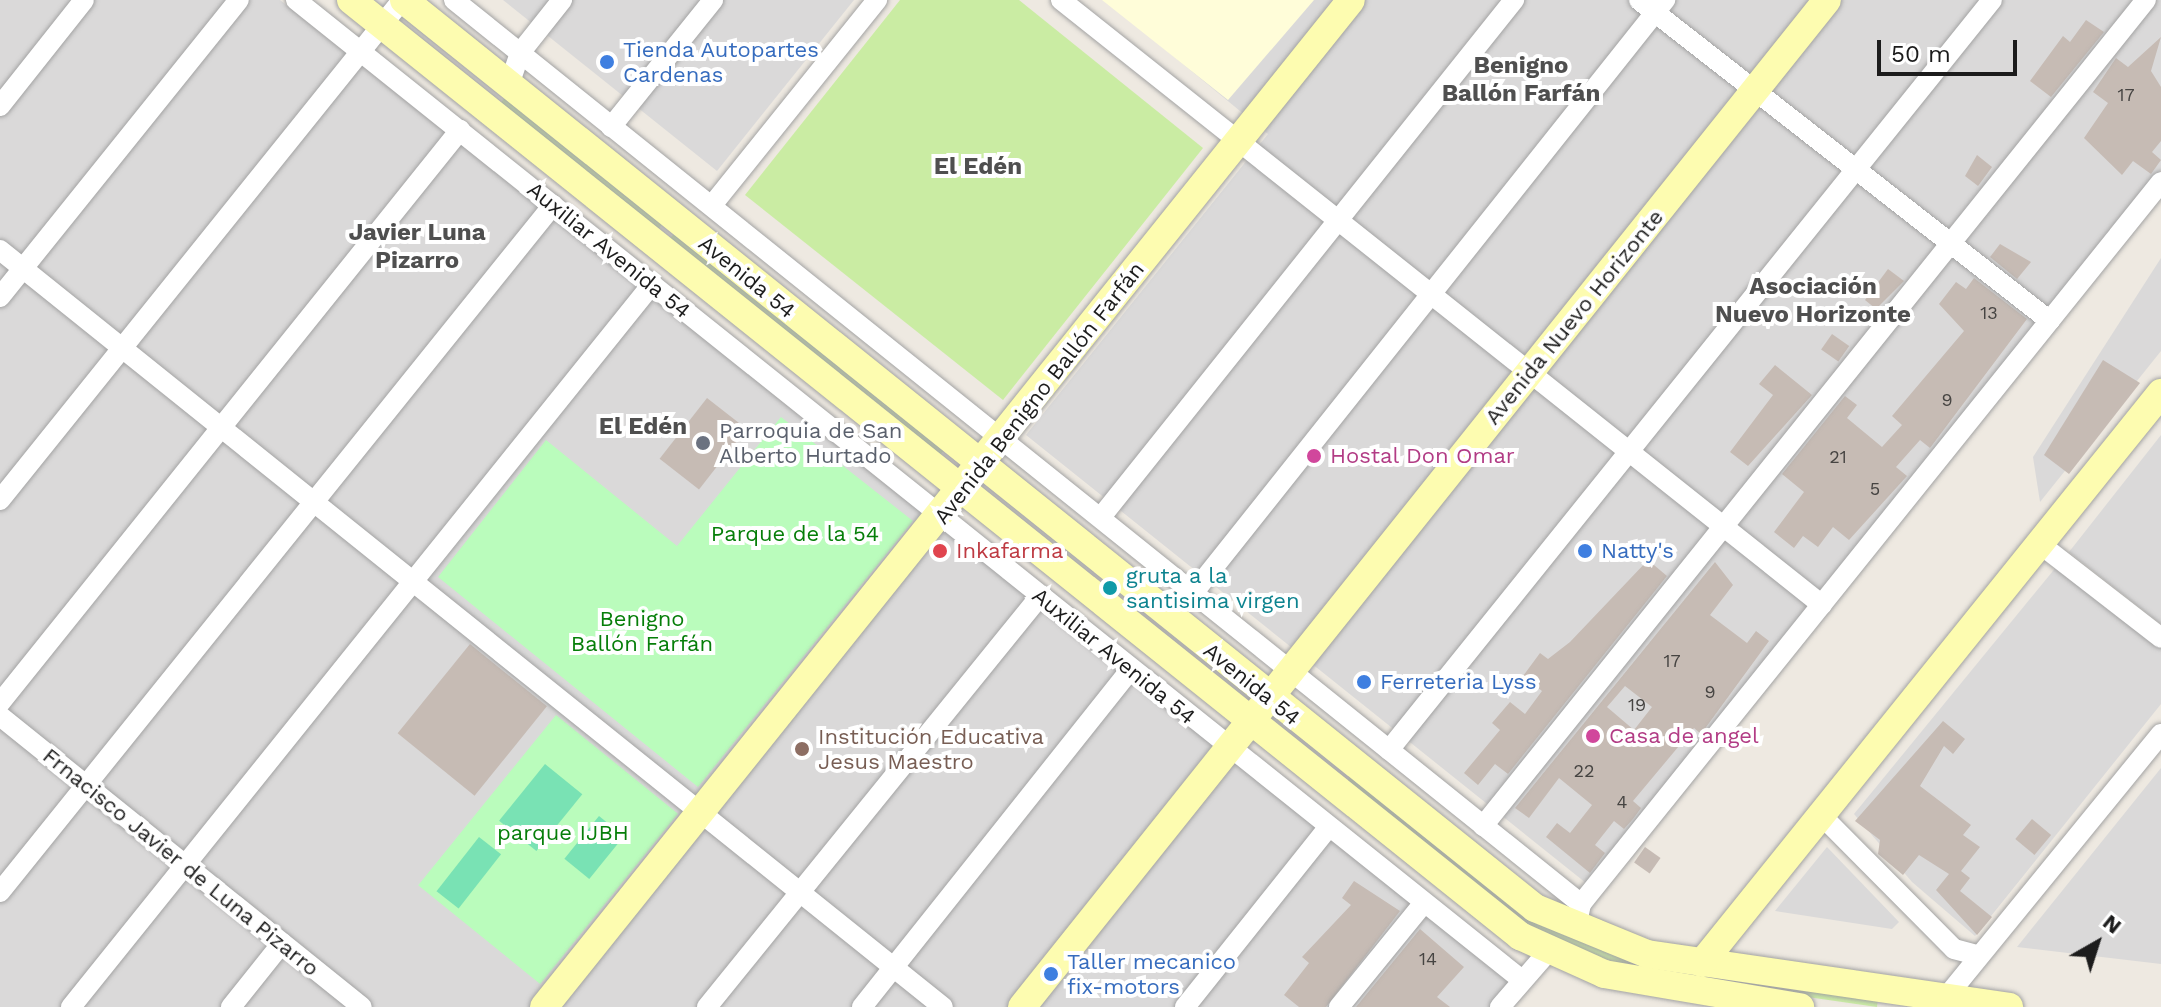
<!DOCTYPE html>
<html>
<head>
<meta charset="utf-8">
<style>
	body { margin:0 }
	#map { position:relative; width:2161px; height:1007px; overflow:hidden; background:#eee9e1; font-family:"Work Sans",sans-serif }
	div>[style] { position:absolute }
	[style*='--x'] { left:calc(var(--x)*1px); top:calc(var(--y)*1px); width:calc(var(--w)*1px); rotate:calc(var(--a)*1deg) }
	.residential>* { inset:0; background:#dad9d9 }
	.education>* { inset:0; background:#fffdd9 }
	.grass>* { inset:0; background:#caeca3; transform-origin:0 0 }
	.park>* { inset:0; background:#bafcbc; transform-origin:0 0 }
	.pitch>* { inset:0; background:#79e2b4; transform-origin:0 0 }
	.building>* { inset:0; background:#c6bbb4; transform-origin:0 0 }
	.roads { filter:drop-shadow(0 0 2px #a3a3a3) drop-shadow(0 0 2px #a3a3a3) }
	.street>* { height:20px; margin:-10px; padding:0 10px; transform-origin:10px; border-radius:10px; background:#fff }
	.secondary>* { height:28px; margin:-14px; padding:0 14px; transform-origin:14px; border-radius:14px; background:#fdfcb0 }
	.dots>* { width:22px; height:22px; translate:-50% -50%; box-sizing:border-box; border:4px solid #fff; border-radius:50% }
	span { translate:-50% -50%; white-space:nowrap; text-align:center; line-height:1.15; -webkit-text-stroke:8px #fff; paint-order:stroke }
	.number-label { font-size:18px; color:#464442 }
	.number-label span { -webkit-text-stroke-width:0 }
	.shop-label { font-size:22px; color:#366cbe }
	.left { translate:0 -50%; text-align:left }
	.street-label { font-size:22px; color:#1c1c1c }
	.worship-label { font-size:22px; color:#5b616d }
	.hotel-label { font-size:22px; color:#b23c85 }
	.park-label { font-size:22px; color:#067e09 }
	.health-label { font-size:22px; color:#be3a42 }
	.culture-label { font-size:22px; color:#0d838f }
	.education-label { font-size:22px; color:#785e54 }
	.neighbourhood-label { font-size:24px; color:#4f4f4f; font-weight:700 }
	.north { position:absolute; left:2057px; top:903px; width:80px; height:80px; -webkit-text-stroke:6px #fff; paint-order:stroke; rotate:39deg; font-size:22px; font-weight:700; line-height:32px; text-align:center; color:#1c1c1c }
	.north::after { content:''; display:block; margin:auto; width:28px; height:36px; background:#1c1c1c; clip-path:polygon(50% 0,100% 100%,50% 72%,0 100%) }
	.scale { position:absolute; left:1877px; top:40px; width:140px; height:36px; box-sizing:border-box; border:4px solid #1c1c1c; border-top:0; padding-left:10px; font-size:24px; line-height:28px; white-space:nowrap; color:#1c1c1c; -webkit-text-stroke:6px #fff; paint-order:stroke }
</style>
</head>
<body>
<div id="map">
	<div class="residential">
		<i style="clip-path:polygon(0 0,280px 0,1524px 994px,1514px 1007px,0 1007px)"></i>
		<i style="clip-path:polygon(503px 0,854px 0,717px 171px)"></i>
		<i style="clip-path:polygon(1105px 0,2161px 0,2161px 170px,1586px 883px,1026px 435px,1268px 134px)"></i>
		<i style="clip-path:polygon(2161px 258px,2161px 351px,2040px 502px,2033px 457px)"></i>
		<i style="clip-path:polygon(2161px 435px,2161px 624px,2069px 552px)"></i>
		<i style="clip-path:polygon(2057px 566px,2161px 648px,2161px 704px,1975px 936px,1912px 882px,1854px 814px)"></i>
		<i style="clip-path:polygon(2161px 768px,2161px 964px,2017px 947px)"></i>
		<i style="clip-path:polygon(1827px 847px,1899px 922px,1892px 929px,1775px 911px)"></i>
	</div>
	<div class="education">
		<i style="clip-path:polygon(1102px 0,1314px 0,1228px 100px)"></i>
	</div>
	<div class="grass">
		<i style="clip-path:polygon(900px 0,1019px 0,1203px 148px,1003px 400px,745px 195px)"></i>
		<i style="left:507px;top:95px;width:202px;height:13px;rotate:39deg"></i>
		<i style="left:677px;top:230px;width:346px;height:13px;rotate:39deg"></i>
		<i style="clip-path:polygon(1352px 774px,1587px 945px,1878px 999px,1877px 1007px,1640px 973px,1540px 937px,1345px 784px)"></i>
	</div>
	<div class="park">
		<i style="clip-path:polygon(781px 417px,913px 521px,698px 787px,438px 577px,546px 440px,677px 546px)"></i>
		<i style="left:556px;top:715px;width:157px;height:219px;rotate:39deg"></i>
	</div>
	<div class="pitch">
		<i style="left:545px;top:764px;width:48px;height:73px;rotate:39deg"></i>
		<i style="left:599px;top:816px;width:32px;height:55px;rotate:39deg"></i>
		<i style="left:479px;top:837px;width:28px;height:69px;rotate:38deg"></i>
	</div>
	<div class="building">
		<i style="clip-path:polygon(2086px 20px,2104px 32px,2051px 97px,2030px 81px,2063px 36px,2070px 42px)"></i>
		<i style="clip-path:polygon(2161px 37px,2151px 71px,2161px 87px,2161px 141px,2152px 152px,2161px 160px,2151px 174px,2133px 161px,2122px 175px,2084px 138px,2108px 103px,2093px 92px,2116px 58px,2128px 67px)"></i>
		<i style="clip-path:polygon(1977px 155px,1992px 167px,1978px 186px,1965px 176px)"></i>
		<i style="clip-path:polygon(2000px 244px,2031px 262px,2017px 279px,1990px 257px)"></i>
		<i style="clip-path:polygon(1888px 269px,1904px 281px,1876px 309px,1865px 300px)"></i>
		<i style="clip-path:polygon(1974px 278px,2027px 319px,1930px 448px,1920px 440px,1896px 467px,1907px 476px,1849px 540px,1833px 527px,1818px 547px,1803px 536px,1794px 548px,1774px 532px,1804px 492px,1782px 474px,1845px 396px,1857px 405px,1847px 418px,1882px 447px,1902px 425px,1892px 416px,1964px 331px,1939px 304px,1956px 282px,1966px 289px)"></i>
		<i style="left:1832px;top:334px;width:21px;height:19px;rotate:35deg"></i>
		<i style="clip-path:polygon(2103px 360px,2140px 383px,2069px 474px,2044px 455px)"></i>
		<i style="clip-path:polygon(1775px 365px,1812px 395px,1748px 466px,1730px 452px,1773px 395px,1759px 384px)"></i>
		<i style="left:707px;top:398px;width:50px;height:77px;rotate:38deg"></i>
		<i style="clip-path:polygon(1648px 560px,1667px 576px,1508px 774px,1495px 764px,1478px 785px,1464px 773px,1500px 730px,1492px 723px,1510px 702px,1525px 714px,1542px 691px,1523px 676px,1540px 653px,1548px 659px,1570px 642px)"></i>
		<i style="clip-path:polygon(evenodd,1715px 562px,1733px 585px,1710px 615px,1747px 643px,1756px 631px,1769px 641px,1701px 734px,1694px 728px,1633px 801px,1641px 808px,1633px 819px,1624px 829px,1614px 821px,1595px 845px,1605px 853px,1590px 873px,1546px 837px,1557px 823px,1570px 833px,1592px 805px,1559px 778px,1529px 818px,1515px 808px,1715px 562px,1625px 686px,1652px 707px,1634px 730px,1607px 707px,1625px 686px)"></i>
		<i style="left:470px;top:644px;width:99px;height:115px;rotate:39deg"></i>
		<i style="clip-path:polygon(1943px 721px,1965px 739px,1953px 754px,1944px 746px,1920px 786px,1971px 825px,1963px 835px,1980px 847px,1961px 871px,1970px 878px,1960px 891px,1992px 917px,1977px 935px,1936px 890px,1949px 874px,1919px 855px,1903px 875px,1878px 854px,1880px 840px,1855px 821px)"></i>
		<i style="left:2032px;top:819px;width:25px;height:26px;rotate:40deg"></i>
		<i style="left:1645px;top:847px;width:19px;height:19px;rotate:35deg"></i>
		<i style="clip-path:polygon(1354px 881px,1400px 911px,1326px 1007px,1299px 1007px,1284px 995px,1309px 963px,1302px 957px,1351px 905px,1342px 898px)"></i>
		<i style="clip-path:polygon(1420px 929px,1464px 967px,1437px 997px,1450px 1007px,1356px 1007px)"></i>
	</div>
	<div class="roads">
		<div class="street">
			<i style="--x:296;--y:0;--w:1570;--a:38.64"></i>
			<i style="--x:454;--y:0;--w:1445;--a:38.73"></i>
			<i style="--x:1061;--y:0;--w:972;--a:38.48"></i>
			<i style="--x:1639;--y:0;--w:521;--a:37.99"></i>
			<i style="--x:509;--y:85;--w:34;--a:-71"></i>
			<i style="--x:520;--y:53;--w:68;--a:-51.6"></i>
			<i style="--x:0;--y:106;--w:135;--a:-51.6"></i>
			<i style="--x:611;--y:127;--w:163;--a:-51.2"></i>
			<i style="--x:713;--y:204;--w:262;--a:-51.2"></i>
			<i style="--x:0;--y:250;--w:1209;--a:38.76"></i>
			<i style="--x:0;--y:297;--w:381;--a:-51.2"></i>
			<i style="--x:0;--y:500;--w:642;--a:-51.2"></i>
			<i style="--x:1101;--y:517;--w:662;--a:-51.38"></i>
			<i style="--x:2040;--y:544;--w:153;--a:37.8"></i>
			<i style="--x:1194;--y:592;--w:757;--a:-51.49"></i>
			<i style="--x:0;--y:703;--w:735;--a:-51.24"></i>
			<i style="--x:0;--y:716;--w:464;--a:38.8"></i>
			<i style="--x:1389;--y:750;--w:962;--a:-51.2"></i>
			<i style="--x:1822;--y:816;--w:187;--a:45.2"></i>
			<i style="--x:1954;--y:949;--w:24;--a:15"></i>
			<i style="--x:1483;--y:826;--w:1059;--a:-51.25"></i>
			<i style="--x:0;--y:892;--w:882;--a:-51.17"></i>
			<i style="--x:1578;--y:918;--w:14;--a:-78"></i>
			<i style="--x:1581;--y:904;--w:926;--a:-51.22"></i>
			<i style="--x:1939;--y:1006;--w:351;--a:-50.8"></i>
			<i style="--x:71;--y:1007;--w:928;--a:-51.21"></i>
			<i style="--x:231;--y:1007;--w:82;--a:-51.4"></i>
			<i style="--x:707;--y:1007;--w:529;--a:-50.98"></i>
			<i style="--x:862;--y:1007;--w:432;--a:-51.5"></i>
			<i style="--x:1185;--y:1007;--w:229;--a:-51.4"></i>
			<i style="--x:1339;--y:1007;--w:133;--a:-50.8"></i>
			<i style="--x:1500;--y:1007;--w:72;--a:-49"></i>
		</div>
		<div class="secondary">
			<i style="--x:351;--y:0;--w:1498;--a:38.68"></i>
			<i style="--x:1520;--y:936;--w:92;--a:24.3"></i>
			<i style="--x:1604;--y:974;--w:199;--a:9.6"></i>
			<i style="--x:404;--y:0;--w:1450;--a:38.76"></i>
			<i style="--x:1535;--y:908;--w:121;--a:22.3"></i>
			<i style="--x:1647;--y:954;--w:366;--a:8.3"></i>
			<i style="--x:1702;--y:963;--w:732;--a:-51.16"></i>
			<i style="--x:544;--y:1007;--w:1290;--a:-51.29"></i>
			<i style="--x:1022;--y:1007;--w:1289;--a:-51.36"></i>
		</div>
	</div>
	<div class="dots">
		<i style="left:607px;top:62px;background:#3f7fe0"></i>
		<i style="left:703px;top:443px;background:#6b7280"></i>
		<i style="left:1314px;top:456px;background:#d1479c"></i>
		<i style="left:940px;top:551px;background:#e0444e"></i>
		<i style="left:1585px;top:551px;background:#3f7fe0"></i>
		<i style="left:1110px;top:588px;background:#0f9aa8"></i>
		<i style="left:1364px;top:682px;background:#3f7fe0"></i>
		<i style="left:1593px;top:736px;background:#d1479c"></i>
		<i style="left:802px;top:749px;background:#8d6e63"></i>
		<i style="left:1051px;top:974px;background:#3f7fe0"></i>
	</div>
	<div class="number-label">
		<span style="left:2126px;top:95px">17</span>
		<span style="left:1989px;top:313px">13</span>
		<span style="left:1947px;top:400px">9</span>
		<span style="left:1838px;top:457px">21</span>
		<span style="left:1875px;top:489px">5</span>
		<span style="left:1672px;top:661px">17</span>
		<span style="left:1710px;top:692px">9</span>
		<span style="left:1637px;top:705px">19</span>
		<span style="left:1584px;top:771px">22</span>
		<span style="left:1622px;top:802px">4</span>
		<span style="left:1428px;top:959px">14</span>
	</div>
	<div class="shop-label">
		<span class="left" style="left:623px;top:62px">Tienda Autopartes<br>Cardenas</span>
		<span class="left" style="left:1601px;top:551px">Natty's</span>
		<span class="left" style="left:1380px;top:682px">Ferreteria Lyss</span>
		<span class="left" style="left:1067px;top:974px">Taller mecanico<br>fix-motors</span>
	</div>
	<div class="street-label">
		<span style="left:609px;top:250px;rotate:39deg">Auxiliar Avenida 54</span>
		<span style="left:747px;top:277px;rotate:39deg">Avenida 54</span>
		<span style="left:1574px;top:317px;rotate:-51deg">Avenida Nuevo Horizonte</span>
		<span style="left:1039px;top:393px;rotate:-52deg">Avenida Benigno Ballón Farfán</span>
		<span style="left:1114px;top:656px;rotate:39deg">Auxiliar Avenida 54</span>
		<span style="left:1252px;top:684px;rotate:39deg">Avenida 54</span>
		<span style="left:181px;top:862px;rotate:39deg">Frnacisco Javier de Luna Pizarro</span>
	</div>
	<div class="worship-label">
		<span class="left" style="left:719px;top:443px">Parroquia de San<br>Alberto Hurtado</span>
	</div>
	<div class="hotel-label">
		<span class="left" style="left:1330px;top:456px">Hostal Don Omar</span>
		<span class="left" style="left:1609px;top:736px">Casa de angel</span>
	</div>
	<div class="park-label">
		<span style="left:795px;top:534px">Parque de la 54</span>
		<span style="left:642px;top:631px">Benigno<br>Ballón Farfán</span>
		<span style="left:563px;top:833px">parque IJBH</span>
	</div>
	<div class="health-label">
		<span class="left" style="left:956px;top:551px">Inkafarma</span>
	</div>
	<div class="culture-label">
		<span class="left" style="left:1126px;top:588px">gruta a la<br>santisima virgen</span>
	</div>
	<div class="education-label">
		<span class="left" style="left:818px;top:749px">Institución Educativa<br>Jesus Maestro</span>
	</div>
	<div class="neighbourhood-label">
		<span style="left:1521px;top:80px">Benigno<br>Ballón Farfán</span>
		<span style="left:978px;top:167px">El Edén</span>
		<span style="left:417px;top:247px">Javier Luna<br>Pizarro</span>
		<span style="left:1813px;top:301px">Asociación<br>Nuevo Horizonte</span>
		<span style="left:643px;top:427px">El Edén</span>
	</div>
	<div class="north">N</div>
	<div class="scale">50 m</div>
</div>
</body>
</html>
